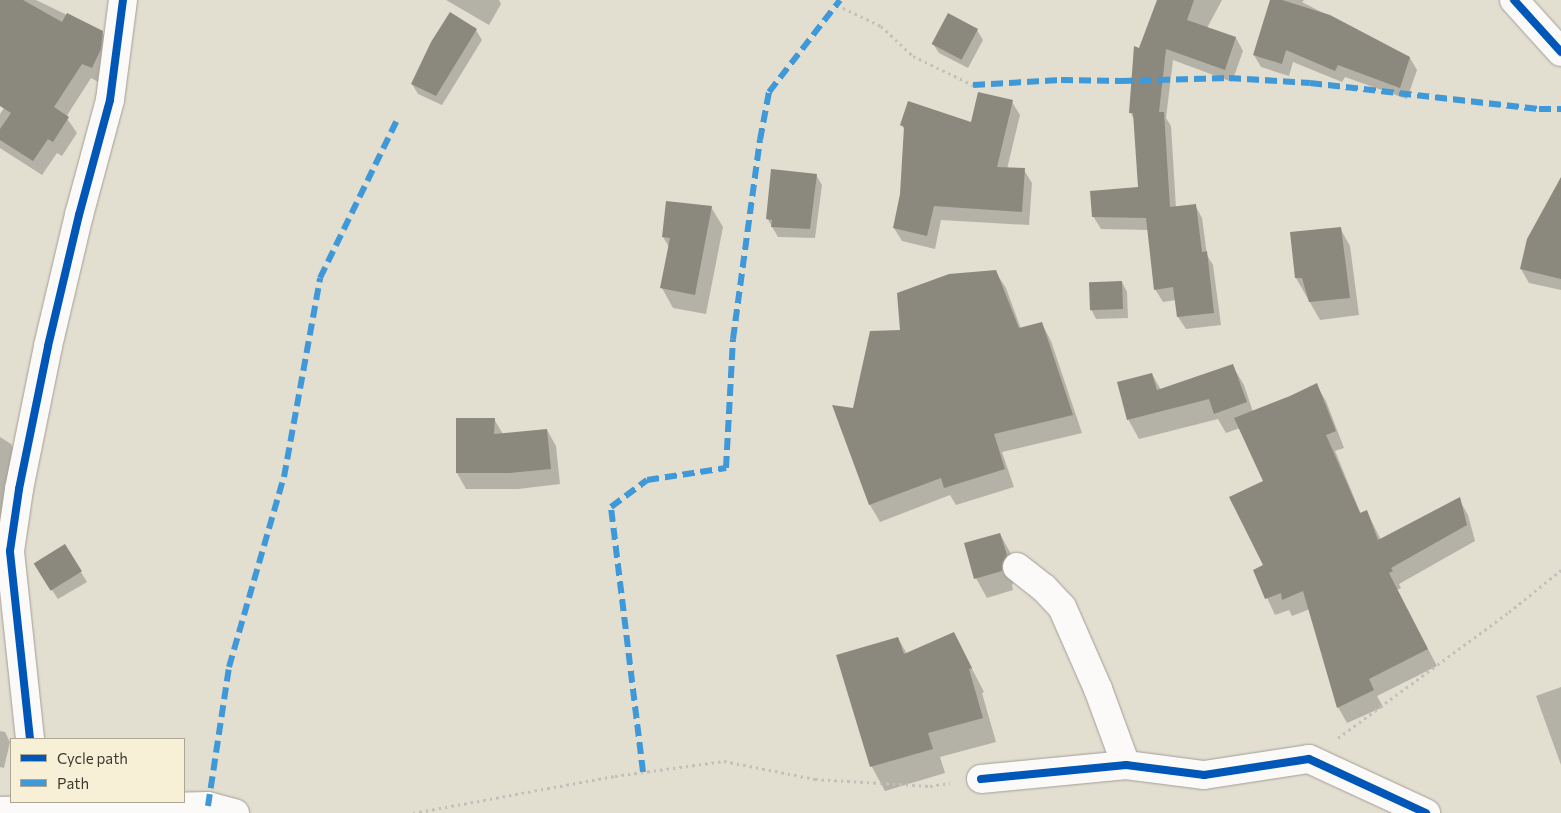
<!DOCTYPE html>
<html>
<head>
<meta charset="utf-8">
<style>
	body { margin:0 }
	#map { position:relative; width:1561px; height:813px; overflow:hidden; background:#e2ded0; font-family:Commissioner,sans-serif }
	div>[style] { position:absolute }
	[style*='--x'] { left:calc(var(--x)*1px); top:calc(var(--y)*1px); width:calc(var(--w)*1px); rotate:calc(var(--a)*1deg) }
	.shadow>* { inset:0; background:#0003 }
	.building>* { inset:0; background:#8b887e; transform-origin:0 0 }
	.path>* { height:3px; margin-top:-1.5px; transform-origin:0; background:repeating-linear-gradient(90deg,#c2c0bb 0 2.5px,transparent 0 6.5px) }
	.roads { filter:drop-shadow(0 0 1px #a39f95) drop-shadow(0 0 1px #a39f95) }
	.minor>* { height:28px; margin:-14px; padding:0 14px; transform-origin:14px; border-radius:14px; background:#fbfaf8 }
	.quiet>* { height:6px; margin-top:-3px; transform-origin:0; background:repeating-linear-gradient(90deg,#3f98d7 0 12px,transparent 0 18px) }
	.cycleway>* { height:8px; margin:-4px; padding:0 4px; transform-origin:4px; border-radius:4px; background:#0057b8 }
	span { translate:-50% -50%; white-space:nowrap; text-align:center; line-height:1.15; -webkit-text-stroke:5px #f7efd6; paint-order:stroke }
	.legend { position:absolute; left:10px; top:738px; width:175px; height:65px; box-sizing:border-box; background:#f7efd6; border:1px solid #aca693; margin:0; padding:6px 9px; list-style:none; font-size:15px; color:#3c392f }
	.legend li { display:flex; align-items:center; gap:10px; height:25px }
	.legend b { width:25px; border:1px solid #aca693 }
</style>
</head>
<body>
<div id="map">
	<div class="shadow">
		<i style="clip-path:polygon(9px 0,36px 0,102px 32px,111px 47px,100px 83px,91px 78px,66px 117px,77px 133px,62px 156px,57px 153px,42px 175px,0 148px,0 114px,24px 78px,0 47px,0 6px)"></i>
		<i style="clip-path:polygon(446px 0,499px 0,501px 4px,489px 25px)"></i>
		<i style="clip-path:polygon(1159px 0,1222px 0,1207px 28px,1236px 38px,1243px 51px,1232px 82px,1173px 60px,1166px 118px,1171px 126px,1176px 208px,1195px 205px,1202px 218px,1207px 255px,1213px 265px,1221px 325px,1186px 329px,1178px 317px,1176px 300px,1163px 302px,1155px 289px,1149px 230px,1101px 229px,1093px 216px,1139px 188px,1135px 121px,1130px 112px,1140px 49px)"></i>
		<i style="clip-path:polygon(1271px 0,1304px 0,1302px 2px,1410px 58px,1417px 70px,1407px 99px,1345px 77px,1342px 82px,1293px 62px,1289px 76px,1261px 67px,1254px 55px)"></i>
		<i style="clip-path:polygon(476px 30px,482px 40px,442px 105px,418px 94px,412px 84px)"></i>
		<i style="clip-path:polygon(977px 30px,983px 40px,968px 68px,939px 53px,933px 44px)"></i>
		<i style="clip-path:polygon(1012px 102px,1020px 115px,1007px 169px,1024px 170px,1032px 183px,1029px 225px,941px 220px,935px 249px,902px 241px,894px 228px,902px 195px,905px 131px,902px 125px,972px 124px)"></i>
		<i style="clip-path:polygon(816px 175px,822px 185px,815px 238px,778px 237px,767px 218px)"></i>
		<i style="clip-path:polygon(711px 207px,723px 227px,706px 314px,673px 308px,662px 288px,669px 247px,663px 237px)"></i>
		<i style="clip-path:polygon(1561px 210px,1561px 290px,1529px 283px,1521px 269px)"></i>
		<i style="clip-path:polygon(1340px 228px,1350px 246px,1359px 315px,1320px 320px,1296px 278px)"></i>
		<i style="clip-path:polygon(995px 271px,1006px 288px,1021px 329px,1042px 324px,1051px 341px,1082px 433px,1002px 452px,1014px 487px,956px 505px,950px 495px,880px 522px,870px 505px,834px 407px,854px 409px,902px 331px)"></i>
		<i style="clip-path:polygon(1122px 282px,1127px 292px,1128px 318px,1096px 319px,1091px 309px)"></i>
		<i style="clip-path:polygon(1232px 365px,1244px 385px,1253px 412px,1316px 385px,1326px 401px,1344px 448px,1335px 451px,1361px 514px,1367px 512px,1381px 540px,1459px 499px,1468px 515px,1475px 541px,1399px 584px,1401px 588px,1397px 590px,1437px 666px,1377px 696px,1383px 707px,1347px 723px,1338px 707px,1310px 609px,1292px 616px,1289px 610px,1275px 615px,1254px 570px,1265px 566px,1264px 482px,1240px 428px,1226px 433px,1218px 419px,1139px 439px,1128px 419px,1152px 374px,1161px 390px)"></i>
		<i style="clip-path:polygon(494px 419px,503px 434px,547px 430px,556px 446px,560px 484px,518px 489px,466px 489px,457px 473px)"></i>
		<i style="clip-path:polygon(0 437px,11px 444px,22px 462px,0 524px)"></i>
		<i style="clip-path:polygon(1000px 534px,1011px 554px,1018px 576px,1012px 585px,1013px 590px,987px 598px,976px 578px)"></i>
		<i style="clip-path:polygon(65px 546px,87px 582px,58px 599px,41px 574px)"></i>
		<i style="clip-path:polygon(954px 634px,984px 692px,982px 693px,996px 742px,940px 757px,945px 773px,885px 791px,872px 767px,838px 656px,898px 638px,907px 654px)"></i>
		<i style="clip-path:polygon(1561px 687px,1561px 765px,1536px 696px)"></i>
		<i style="clip-path:polygon(0 731px,5px 732px,10px 742px,4px 768px,0 767px)"></i>
	</div>
	<div class="building">
		<i style="clip-path:polygon(0 0,23px 0,62px 22px,67px 13px,103px 31px,101px 49px,92px 68px,82px 64px,54px 107px,69px 117px,53px 142px,48px 139px,33px 161px,0 140px,0 129px,11px 113px,0 106px)"></i>
		<i style="clip-path:polygon(1157px 0,1194px 0,1187px 20px,1236px 37px,1225px 70px,1166px 49px,1159px 112px,1164px 112px,1170px 207px,1196px 204px,1202px 252px,1207px 251px,1214px 313px,1177px 317px,1173px 287px,1154px 290px,1146px 218px,1092px 217px,1090px 191px,1138px 187px,1133px 113px,1129px 113px,1134px 46px,1139px 48px)"></i>
		<i style="clip-path:polygon(1270px 0,1282px 0,1330px 15px,1410px 57px,1400px 88px,1338px 65px,1335px 71px,1286px 50px,1282px 64px,1253px 55px)"></i>
		<i style="clip-path:polygon(450px 12px,477px 29px,436px 96px,411px 84px,431px 42px)"></i>
		<i style="left:948px;top:13px;width:34px;height:35px;rotate:28deg"></i>
		<i style="clip-path:polygon(978px 92px,1013px 100px,997px 167px,1025px 168px,1022px 212px,934px 206px,927px 236px,893px 228px,900px 194px,904px 127px,900px 125px,908px 101px,971px 122px)"></i>
		<i style="clip-path:polygon(771px 169px,817px 174px,810px 229px,771px 227px,772px 220px,766px 219px)"></i>
		<i style="clip-path:polygon(1561px 177px,1561px 279px,1520px 269px,1527px 239px)"></i>
		<i style="clip-path:polygon(666px 201px,712px 206px,695px 295px,660px 288px,670px 238px,662px 237px)"></i>
		<i style="clip-path:polygon(1341px 227px,1350px 298px,1309px 302px,1302px 278px,1295px 278px,1290px 232px)"></i>
		<i style="clip-path:polygon(996px 270px,1019px 328px,1042px 322px,1073px 415px,994px 434px,1005px 469px,944px 488px,941px 478px,869px 505px,832px 405px,853px 408px,870px 331px,900px 330px,897px 293px,949px 274px)"></i>
		<i style="left:1122px;top:281px;width:28px;height:33px;rotate:88deg"></i>
		<i style="clip-path:polygon(1233px 364px,1247px 402px,1214px 414px,1209px 399px,1127px 420px,1117px 382px,1152px 373px,1157px 390px)"></i>
		<i style="clip-path:polygon(1317px 383px,1336px 431px,1326px 435px,1360px 513px,1367px 510px,1378px 540px,1460px 497px,1467px 525px,1391px 568px,1393px 571px,1389px 573px,1428px 649px,1369px 679px,1374px 690px,1337px 708px,1303px 591px,1282px 600px,1281px 593px,1265px 599px,1253px 570px,1263px 565px,1229px 497px,1263px 481px,1234px 418px,1290px 396px)"></i>
		<i style="clip-path:polygon(456px 418px,495px 418px,494px 434px,547px 429px,551px 469px,509px 473px,456px 473px)"></i>
		<i style="clip-path:polygon(1000px 533px,1007px 555px,1002px 564px,1002px 571px,974px 579px,964px 543px)"></i>
		<i style="left:65px;top:544px;width:32px;height:37px;rotate:58deg"></i>
		<i style="clip-path:polygon(954px 632px,972px 668px,969px 669px,983px 718px,928px 733px,933px 749px,870px 767px,836px 655px,898px 637px,904px 654px)"></i>
	</div>
	<div class="path">
		<i style="--x:837;--y:5;--w:49;--a:25.5"></i>
		<i style="--x:881;--y:26;--w:44;--a:43.2"></i>
		<i style="--x:913;--y:56;--w:67;--a:25.8"></i>
		<i style="--x:1338;--y:738;--w:212;--a:-36.4"></i>
		<i style="--x:1509;--y:612;--w:67;--a:-38.9"></i>
		<i style="--x:413;--y:813;--w:205;--a:-10.4"></i>
		<i style="--x:615;--y:776;--w:110;--a:-7.8"></i>
		<i style="--x:724;--y:761;--w:93;--a:11.2"></i>
		<i style="--x:815;--y:779;--w:115;--a:3.5"></i>
		<i style="--x:930;--y:786;--w:20;--a:-9"></i>
	</div>
	<div class="roads">
		<div class="minor">
			<i style="--x:1514;--y:0;--w:70;--a:47.9"></i>
			<i style="--x:1017;--y:567;--w:34;--a:38"></i>
			<i style="--x:1044;--y:588;--w:26;--a:47"></i>
			<i style="--x:1062;--y:607;--w:90;--a:66.3"></i>
			<i style="--x:1098;--y:689;--w:81;--a:69.8"></i>
			<i style="--x:30;--y:739;--w:189;--a:-96.1"></i>
			<i style="--x:10;--y:551;--w:63;--a:-81.7"></i>
			<i style="--x:19;--y:489;--w:146;--a:-78.5"></i>
			<i style="--x:48;--y:346;--w:135;--a:-76.7"></i>
			<i style="--x:79;--y:215;--w:119;--a:-74.9"></i>
			<i style="--x:110;--y:100;--w:101;--a:-82.6"></i>
			<i style="--x:981;--y:779;--w:146;--a:-5.5"></i>
			<i style="--x:1126;--y:765;--w:79;--a:7.3"></i>
			<i style="--x:1204;--y:775;--w:106;--a:-8.7"></i>
			<i style="--x:1309;--y:759;--w:129;--a:24.8"></i>
			<i style="--x:0;--y:811;--w:208;--a:-1.4"></i>
			<i style="--x:208;--y:806;--w:28;--a:15"></i>
		</div>
	</div>
	<div class="quiet">
		<i style="--x:973;--y:85;--w:88;--a:-3.3"></i>
		<i style="--x:1061;--y:80;--w:61;--a:0.9"></i>
		<i style="--x:1122;--y:81;--w:107;--a:-1.6"></i>
		<i style="--x:1229;--y:78;--w:81;--a:3.5"></i>
		<i style="--x:1310;--y:83;--w:230;--a:6.5"></i>
		<i style="--x:1539;--y:109;--w:22;--a:0"></i>
		<i style="--x:643;--y:772;--w:267;--a:-96.9"></i>
		<i style="--x:611;--y:507;--w:45;--a:-36.9"></i>
		<i style="--x:647;--y:480;--w:80;--a:-8.6"></i>
		<i style="--x:726;--y:468;--w:129;--a:-86.9"></i>
		<i style="--x:733;--y:339;--w:201;--a:-82.3"></i>
		<i style="--x:760;--y:140;--w:49;--a:-79.4"></i>
		<i style="--x:769;--y:92;--w:116;--a:-52.3"></i>
		<i style="--x:208;--y:806;--w:141;--a:-81.4"></i>
		<i style="--x:229;--y:667;--w:198;--a:-73.9"></i>
		<i style="--x:284;--y:477;--w:202;--a:-79.7"></i>
		<i style="--x:320;--y:278;--w:174;--a:-64"></i>
	</div>
	<div class="cycleway">
		<i style="--x:1514;--y:0;--w:70;--a:47.9"></i>
		<i style="--x:30;--y:739;--w:189;--a:-96.1"></i>
		<i style="--x:10;--y:551;--w:63;--a:-81.7"></i>
		<i style="--x:19;--y:489;--w:146;--a:-78.5"></i>
		<i style="--x:48;--y:346;--w:135;--a:-76.7"></i>
		<i style="--x:79;--y:215;--w:119;--a:-74.9"></i>
		<i style="--x:110;--y:100;--w:101;--a:-82.6"></i>
		<i style="--x:981;--y:779;--w:146;--a:-5.5"></i>
		<i style="--x:1126;--y:765;--w:79;--a:7.3"></i>
		<i style="--x:1204;--y:775;--w:106;--a:-8.7"></i>
		<i style="--x:1309;--y:759;--w:129;--a:24.8"></i>
	</div>
	<ul class="legend">
	<li><b style="height:6px;background:#0057b8"></b>Cycle path</li>
	<li><b style="height:6px;background:#3f98d7"></b>Path</li>
	</ul>
</div>
</body>
</html>
